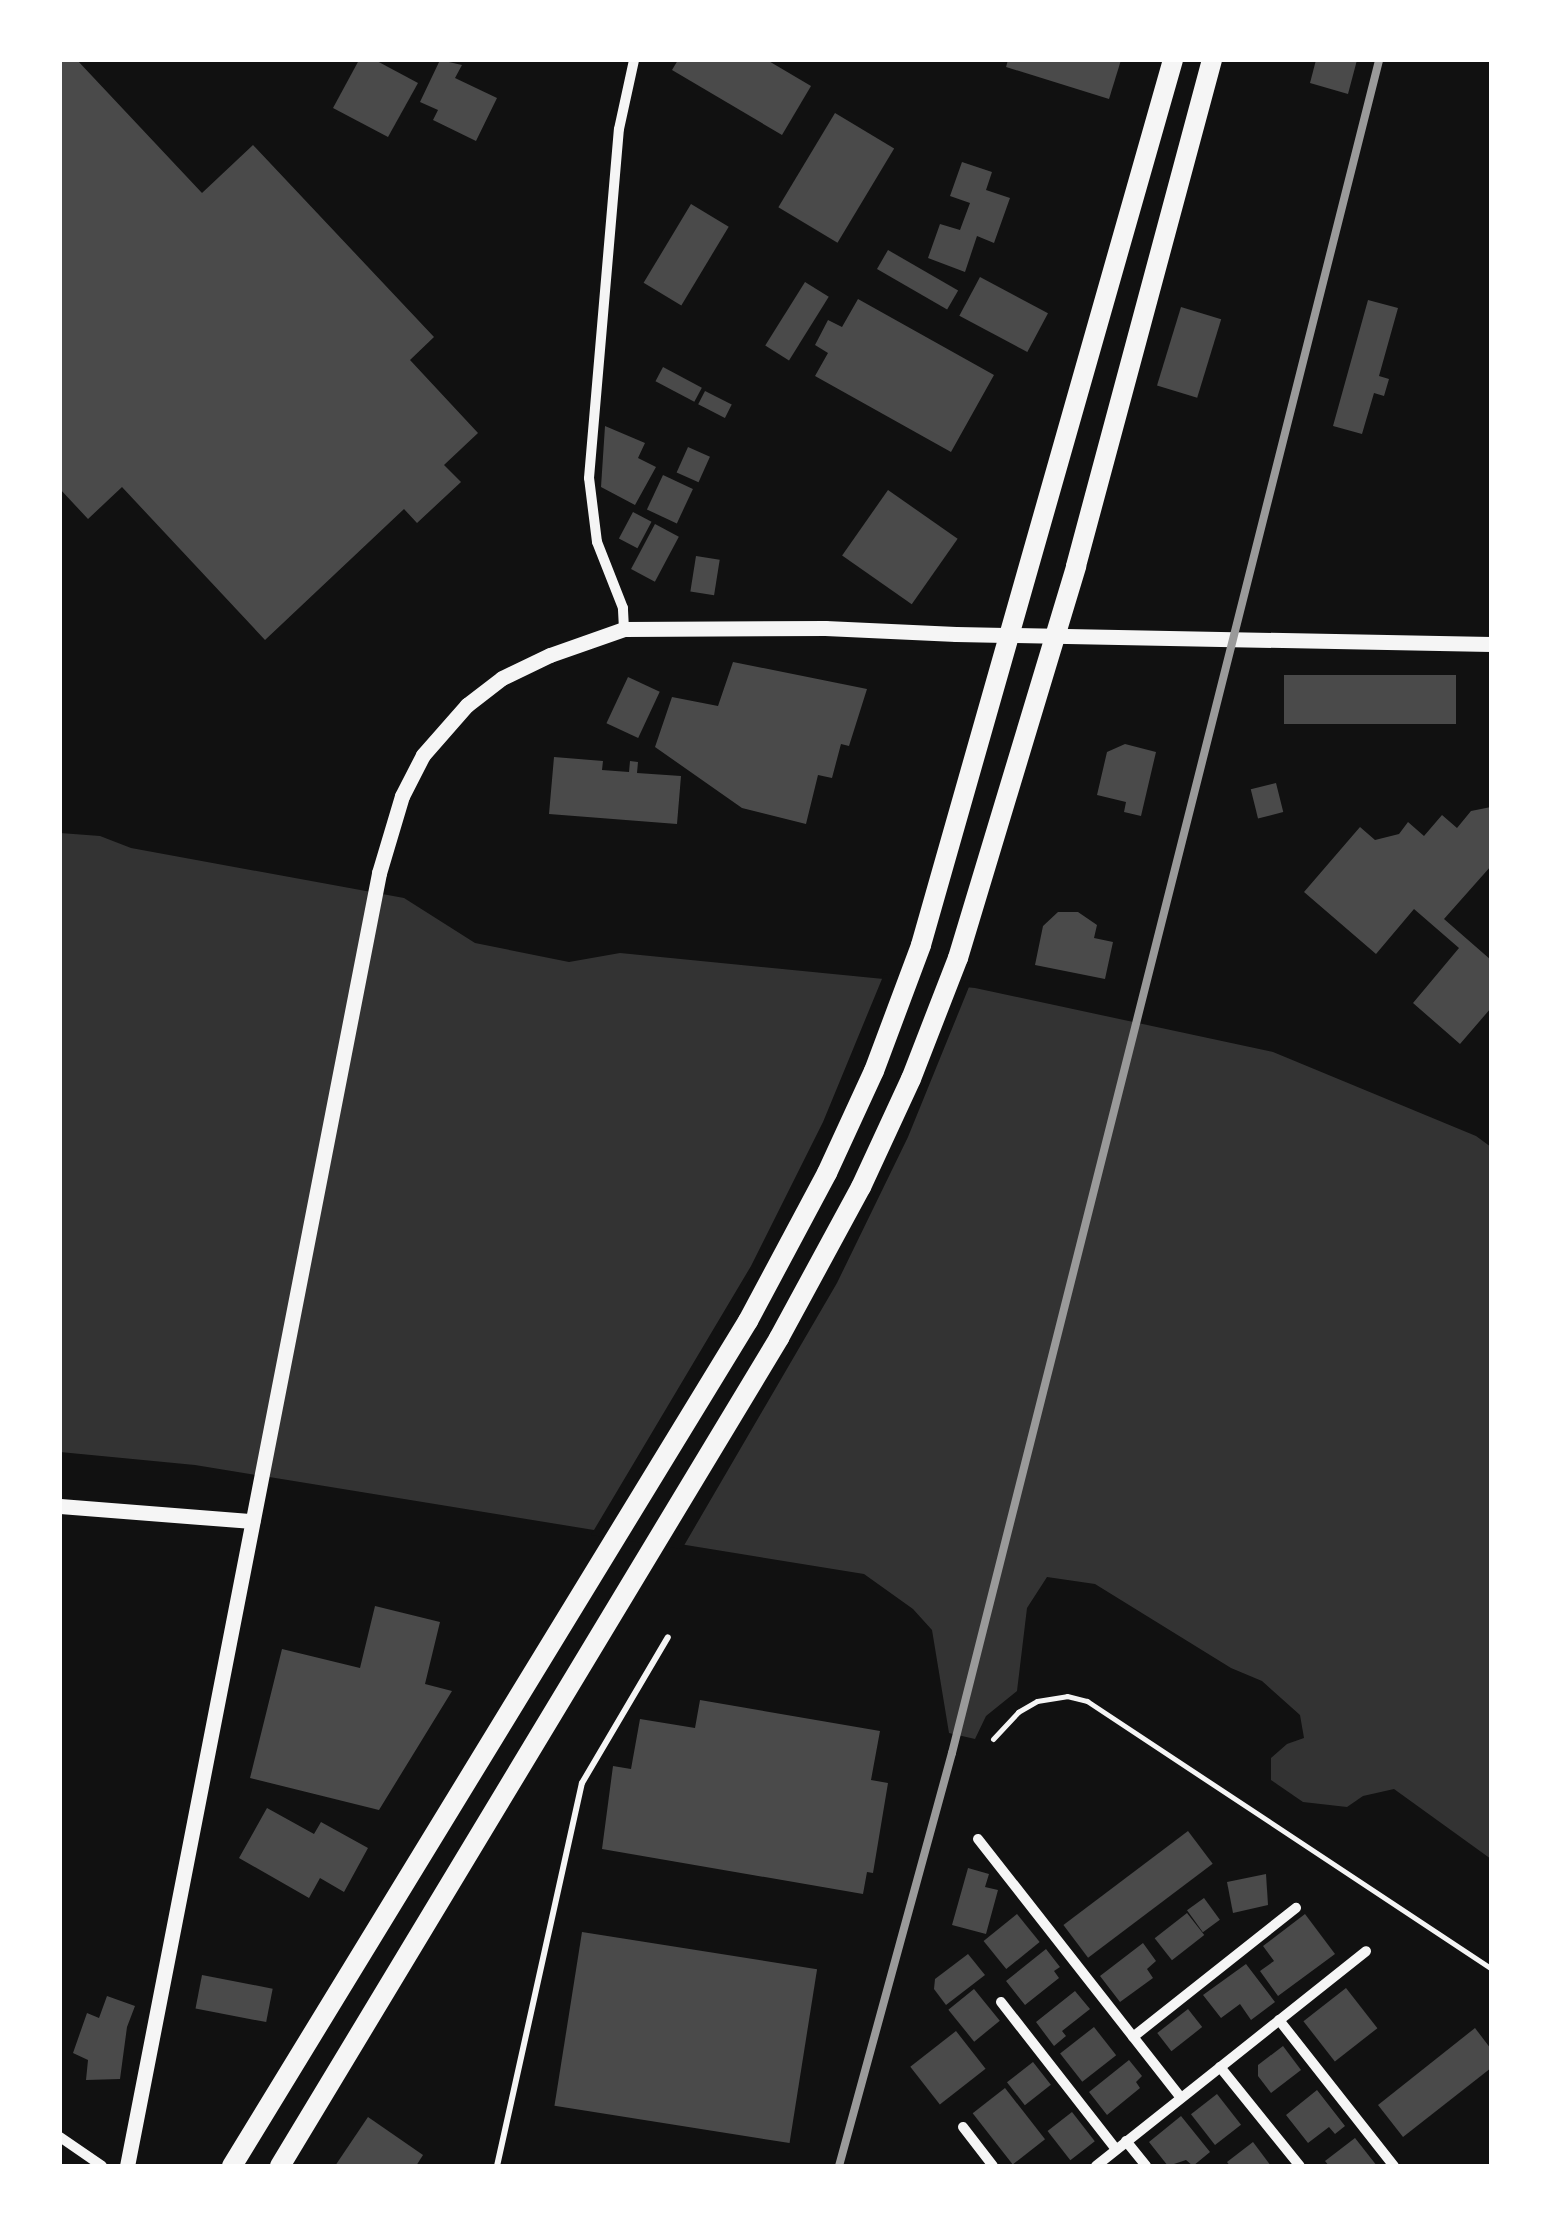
<!DOCTYPE html>
<html>
<head>
<meta charset="utf-8">
<style>
	body { margin:0 }
	#map { position:relative; width:1551px; height:2226px; overflow:hidden; background:#111; font-family:Signika,sans-serif }
	div>[style] { position:absolute }
	[style*='--x'] { left:calc(var(--x)*1px); top:calc(var(--y)*1px); width:calc(var(--w)*1px); rotate:calc(var(--a)*1deg) }
	.water>* { inset:0; background:#333 }
	.pier>* { inset:0; background:#111 }
	.building>* { inset:0; background:#4a4a4a; transform-origin:0 0 }
	.path>* { height:5px; margin:-2.5px; padding:0 2.5px; transform-origin:2.5px; border-radius:2.5px; background:#f5f5f5 }
	.service>* { height:6px; margin:-3px; padding:0 3px; transform-origin:3px; border-radius:3px; background:#f5f5f5 }
	.minor>* { height:10px; margin:-5px; padding:0 5px; transform-origin:5px; border-radius:5px; background:#f5f5f5 }
	.tertiary>* { height:15px; margin:-7.5px; padding:0 7.5px; transform-origin:7.5px; border-radius:7.5px; background:#f5f5f5 }
	.trunk>* { height:20px; margin:-10px; padding:0 10px; transform-origin:10px; border-radius:10px; background:#f5f5f5 }
	.rail>* { height:8px; margin:-4px; padding:0 4px; transform-origin:4px; border-radius:4px; background:#9a9a9a }
	span { translate:-50% -50%; white-space:nowrap; text-align:center; line-height:1.15; -webkit-text-stroke:8px #fff; paint-order:stroke }
	.frame { position:absolute; inset:0; border:62px solid #fff; pointer-events:none }
</style>
</head>
<body>
<div id="map">
	<div class="water">
		<i style="clip-path:polygon(60px 833px,100px 836px,131px 848px,404px 898px,475px 943px,569px 962px,620px 953px,975px 988px,1273px 1052px,1476px 1136px,1491px 1147px,1491px 1859px,1394px 1789px,1363px 1796px,1347px 1807px,1303px 1802px,1271px 1780px,1271px 1758px,1287px 1744px,1304px 1738px,1300px 1715px,1262px 1681px,1231px 1668px,1095px 1584px,1047px 1577px,1027px 1608px,1017px 1691px,986px 1716px,975px 1739px,949px 1733px,932px 1630px,913px 1609px,864px 1574px,195px 1465px,60px 1452px)"></i>
	</div>
	<div class="pier">
		<i style="clip-path:polygon(884px 974px,971px 982px,908px 1137px,837px 1283px,682px 1549px,591px 1535px,751px 1266px,823px 1122px)"></i>
	</div>
	<div class="building">
		<i style="clip-path:polygon(60px 60px,77px 60px,202px 193px,253px 145px,434px 337px,410px 360px,478px 433px,444px 465px,461px 482px,417px 523px,404px 509px,265px 640px,122px 487px,88px 519px,60px 489px)"></i>
		<i style="clip-path:polygon(359px 60px,375px 60px,418px 83px,388px 137px,333px 108px)"></i>
		<i style="clip-path:polygon(440px 60px,462px 65px,455px 78px,497px 98px,476px 141px,433px 120px,438px 110px,420px 102px)"></i>
		<i style="clip-path:polygon(678px 60px,767px 60px,811px 86px,782px 135px,672px 70px)"></i>
		<i style="clip-path:polygon(1008px 60px,1121px 60px,1109px 99px,1006px 67px)"></i>
		<i style="clip-path:polygon(1316px 60px,1357px 60px,1348px 94px,1310px 83px)"></i>
		<i style="left:835px;top:113px;width:69px;height:110px;rotate:31deg"></i>
		<i style="clip-path:polygon(962px 162px,992px 172px,986px 190px,1010px 198px,994px 243px,977px 236px,965px 272px,928px 258px,940px 224px,960px 230px,970px 203px,950px 196px)"></i>
		<i style="left:691px;top:204px;width:44px;height:92px;rotate:31deg"></i>
		<i style="left:888px;top:250px;width:81px;height:22px;rotate:30deg"></i>
		<i style="left:980px;top:277px;width:77px;height:44px;rotate:28deg"></i>
		<i style="left:805px;top:282px;width:28px;height:75px;rotate:32deg"></i>
		<i style="clip-path:polygon(858px 299px,994px 375px,951px 452px,815px 376px,828px 353px,815px 345px,828px 320px,842px 327px)"></i>
		<i style="clip-path:polygon(1368px 300px,1398px 308px,1379px 376px,1389px 379px,1384px 396px,1374px 393px,1362px 434px,1333px 426px)"></i>
		<i style="left:1181px;top:307px;width:42px;height:82px;rotate:17deg"></i>
		<i style="left:663px;top:367px;width:44px;height:16px;rotate:28deg"></i>
		<i style="left:705px;top:391px;width:30px;height:15px;rotate:27deg"></i>
		<i style="clip-path:polygon(605px 426px,645px 443px,638px 458px,656px 467px,635px 505px,601px 487px)"></i>
		<i style="left:688px;top:447px;width:24px;height:28px;rotate:24deg"></i>
		<i style="left:663px;top:475px;width:33px;height:38px;rotate:25deg"></i>
		<i style="left:888px;top:490px;width:85px;height:80px;rotate:35deg"></i>
		<i style="left:633px;top:512px;width:21px;height:30px;rotate:28deg"></i>
		<i style="left:655px;top:524px;width:27px;height:51px;rotate:28deg"></i>
		<i style="left:696px;top:556px;width:24px;height:36px;rotate:9deg"></i>
		<i style="clip-path:polygon(733px 662px,867px 689px,849px 746px,841px 744px,832px 778px,818px 775px,806px 824px,742px 808px,655px 747px,672px 697px,718px 706px)"></i>
		<i style="left:1284px;top:675px;width:172px;height:49px"></i>
		<i style="left:628px;top:677px;width:35px;height:51px;rotate:25deg"></i>
		<i style="clip-path:polygon(1125px 744px,1156px 752px,1141px 816px,1124px 812px,1126px 802px,1097px 795px,1107px 752px)"></i>
		<i style="clip-path:polygon(554px 757px,603px 761px,602px 770px,629px 772px,630px 761px,638px 762px,637px 773px,681px 776px,677px 824px,549px 814px)"></i>
		<i style="left:1276px;top:783px;width:30px;height:26px;rotate:76deg"></i>
		<i style="clip-path:polygon(1491px 807px,1491px 866px,1444px 919px,1491px 960px,1491px 1008px,1460px 1044px,1413px 1003px,1459px 948px,1414px 909px,1376px 954px,1304px 892px,1360px 827px,1375px 840px,1399px 834px,1408px 822px,1424px 836px,1442px 815px,1457px 828px,1471px 811px)"></i>
		<i style="clip-path:polygon(1058px 912px,1078px 912px,1097px 925px,1094px 938px,1113px 942px,1105px 979px,1035px 965px,1043px 926px)"></i>
		<i style="clip-path:polygon(375px 1606px,440px 1622px,425px 1684px,452px 1691px,379px 1810px,250px 1778px,282px 1649px,360px 1668px)"></i>
		<i style="clip-path:polygon(700px 1700px,880px 1731px,871px 1780px,888px 1783px,873px 1873px,867px 1872px,863px 1894px,602px 1849px,613px 1766px,631px 1769px,640px 1719px,695px 1728px)"></i>
		<i style="clip-path:polygon(267px 1808px,314px 1834px,321px 1822px,368px 1848px,344px 1892px,320px 1878px,309px 1898px,239px 1858px)"></i>
		<i style="left:1188px;top:1831px;width:41px;height:156px;rotate:53deg"></i>
		<i style="clip-path:polygon(968px 1868px,989px 1874px,985px 1887px,998px 1890px,986px 1934px,952px 1925px)"></i>
		<i style="clip-path:polygon(1266px 1874px,1268px 1905px,1233px 1913px,1227px 1882px)"></i>
		<i style="left:1204px;top:1898px;width:27px;height:21px;rotate:54deg"></i>
		<i style="left:1187px;top:1913px;width:28px;height:41px;rotate:52deg"></i>
		<i style="left:1017px;top:1914px;width:36px;height:43px;rotate:51deg"></i>
		<i style="clip-path:polygon(1305px 1914px,1335px 1954px,1278px 1996px,1260px 1971px,1274px 1961px,1263px 1946px)"></i>
		<i style="left:582px;top:1932px;width:238px;height:176px;rotate:9deg"></i>
		<i style="clip-path:polygon(1143px 1943px,1156px 1961px,1147px 1969px,1153px 1978px,1120px 2002px,1100px 1976px)"></i>
		<i style="clip-path:polygon(1046px 1949px,1060px 1967px,1054px 1971px,1059px 1978px,1025px 2005px,1006px 1981px)"></i>
		<i style="clip-path:polygon(968px 1954px,985px 1975px,946px 2005px,934px 1989px,935px 1979px)"></i>
		<i style="clip-path:polygon(1246px 1964px,1275px 2002px,1251px 2020px,1240px 2004px,1221px 2018px,1203px 1995px)"></i>
		<i style="left:202px;top:1975px;width:72px;height:34px;rotate:11deg"></i>
		<i style="left:1346px;top:1988px;width:51px;height:54px;rotate:52deg"></i>
		<i style="left:974px;top:1989px;width:41px;height:33px;rotate:51deg"></i>
		<i style="clip-path:polygon(1075px 1991px,1090px 2009px,1062px 2031px,1066px 2036px,1054px 2046px,1036px 2022px)"></i>
		<i style="clip-path:polygon(107px 1996px,135px 2006px,127px 2027px,120px 2079px,86px 2080px,88px 2060px,73px 2053px,87px 2013px,99px 2018px)"></i>
		<i style="left:1188px;top:2009px;width:23px;height:39px;rotate:52deg"></i>
		<i style="left:1094px;top:2027px;width:36px;height:43px;rotate:52deg"></i>
		<i style="clip-path:polygon(1475px 2028px,1491px 2049px,1491px 2068px,1403px 2137px,1378px 2105px)"></i>
		<i style="left:956px;top:2031px;width:48px;height:58px;rotate:52deg"></i>
		<i style="clip-path:polygon(1283px 2046px,1301px 2070px,1271px 2093px,1258px 2076px,1258px 2065px)"></i>
		<i style="clip-path:polygon(1129px 2060px,1142px 2076px,1136px 2082px,1140px 2088px,1107px 2115px,1089px 2092px)"></i>
		<i style="left:1033px;top:2062px;width:29px;height:33px;rotate:52deg"></i>
		<i style="left:1005px;top:2088px;width:65px;height:41px;rotate:52deg"></i>
		<i style="clip-path:polygon(1317px 2090px,1345px 2126px,1335px 2134px,1329px 2127px,1308px 2143px,1286px 2115px)"></i>
		<i style="left:1217px;top:2094px;width:39px;height:33px;rotate:52deg"></i>
		<i style="left:1072px;top:2112px;width:37px;height:31px;rotate:52deg"></i>
		<i style="clip-path:polygon(1181px 2116px,1210px 2152px,1193px 2166px,1186px 2160px,1168px 2166px,1149px 2142px)"></i>
		<i style="clip-path:polygon(368px 2117px,423px 2155px,416px 2166px,335px 2166px)"></i>
		<i style="clip-path:polygon(1355px 2138px,1377px 2166px,1329px 2166px,1325px 2161px)"></i>
		<i style="clip-path:polygon(1253px 2142px,1271px 2166px,1230px 2166px,1227px 2162px)"></i>
	</div>
	<div class="path">
		<i style="--x:993;--y:1739;--w:37;--a:-47"></i>
		<i style="--x:1018;--y:1712;--w:22;--a:-30"></i>
		<i style="--x:1037;--y:1701;--w:30;--a:-9"></i>
		<i style="--x:1067;--y:1696;--w:21;--a:14"></i>
		<i style="--x:1087;--y:1701;--w:484;--a:33.5"></i>
	</div>
	<div class="service">
		<i style="--x:497;--y:2166;--w:392;--a:-77.5"></i>
		<i style="--x:582;--y:1783;--w:169;--a:-59.5"></i>
	</div>
	<div class="minor">
		<i style="--x:624;--y:629;--w:21;--a:-93"></i>
		<i style="--x:623;--y:608;--w:71;--a:-111.5"></i>
		<i style="--x:597;--y:542;--w:64;--a:-97.1"></i>
		<i style="--x:589;--y:478;--w:350;--a:-85.1"></i>
		<i style="--x:619;--y:129;--w:71;--a:-77.7"></i>
		<i style="--x:978;--y:1839;--w:329;--a:51.9"></i>
		<i style="--x:1001;--y:2002;--w:187;--a:52"></i>
		<i style="--x:1279;--y:2020;--w:186;--a:51.8"></i>
		<i style="--x:1133;--y:2037;--w:208;--a:-38.4"></i>
		<i style="--x:1220;--y:2067;--w:127;--a:51.1"></i>
		<i style="--x:963;--y:2127;--w:49;--a:52.4"></i>
		<i style="--x:60;--y:2137;--w:51;--a:34.6"></i>
		<i style="--x:1126;--y:2141;--w:32;--a:51"></i>
		<i style="--x:1096;--y:2166;--w:345;--a:-38.5"></i>
	</div>
	<div class="tertiary">
		<i style="--x:60;--y:1506;--w:193;--a:4.5"></i>
		<i style="--x:127;--y:2166;--w:1317;--a:-78.97"></i>
		<i style="--x:379;--y:873;--w:80;--a:-73.4"></i>
		<i style="--x:402;--y:796;--w:46;--a:-62.9"></i>
		<i style="--x:423;--y:755;--w:67;--a:-48.7"></i>
		<i style="--x:467;--y:705;--w:44;--a:-37.6"></i>
		<i style="--x:502;--y:678;--w:53;--a:-25.6"></i>
		<i style="--x:550;--y:655;--w:78;--a:-19.4"></i>
		<i style="--x:624;--y:629;--w:201;--a:-0.3"></i>
		<i style="--x:825;--y:628;--w:131;--a:2.6"></i>
		<i style="--x:956;--y:634;--w:535;--a:1.07"></i>
	</div>
	<div class="trunk">
		<i style="--x:232;--y:2166;--w:990;--a:-58.59"></i>
		<i style="--x:748;--y:1321;--w:168;--a:-61.9"></i>
		<i style="--x:827;--y:1173;--w:112;--a:-65.3"></i>
		<i style="--x:874;--y:1071;--w:134;--a:-69.5"></i>
		<i style="--x:921;--y:945;--w:920;--a:-74.11"></i>
		<i style="--x:280;--y:2166;--w:967;--a:-58.92"></i>
		<i style="--x:779;--y:1338;--w:172;--a:-61.5"></i>
		<i style="--x:861;--y:1187;--w:119;--a:-65.2"></i>
		<i style="--x:911;--y:1079;--w:130;--a:-68.8"></i>
		<i style="--x:958;--y:958;--w:409;--a:-73.2"></i>
		<i style="--x:1076;--y:566;--w:524;--a:-74.96"></i>
	</div>
	<div class="rail">
		<i style="--x:839;--y:2166;--w:428;--a:-74.7"></i>
		<i style="--x:952;--y:1753;--w:1746;--a:-75.84"></i>
	</div>
	<div class="frame"></div>
</div>
</body>
</html>
